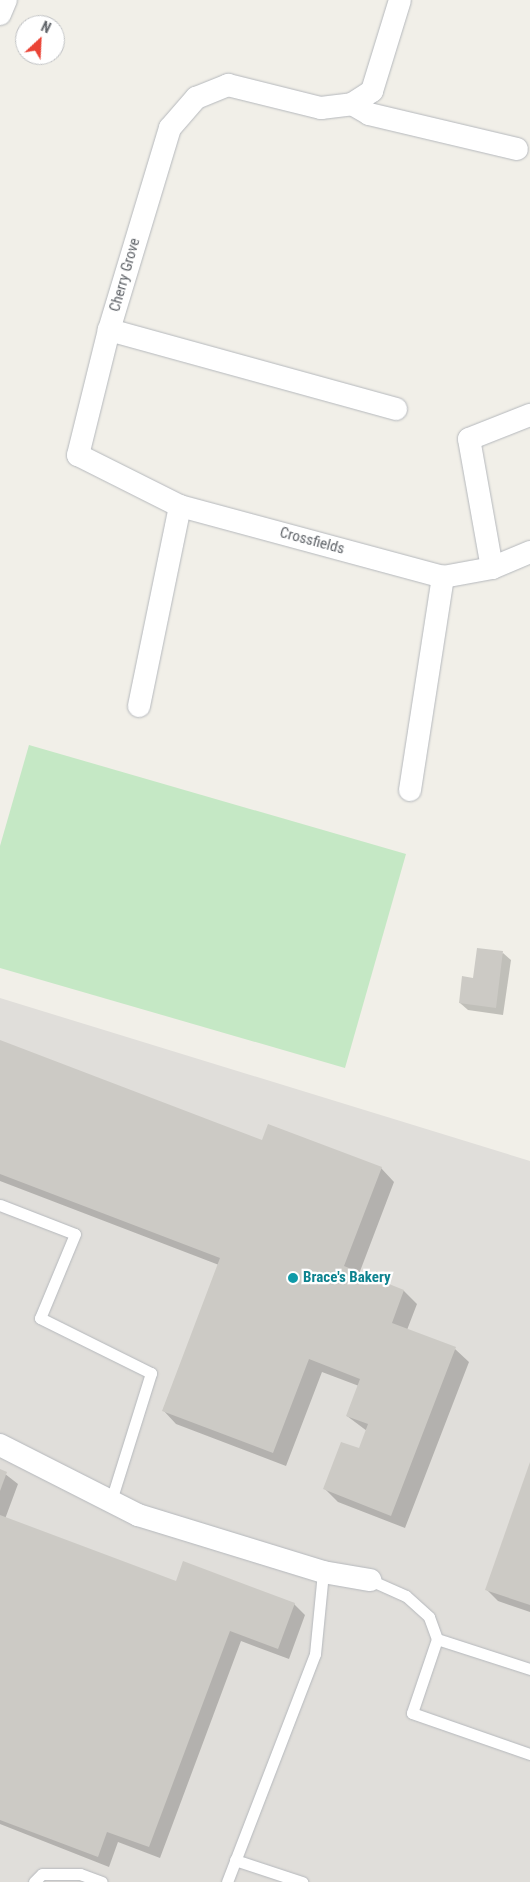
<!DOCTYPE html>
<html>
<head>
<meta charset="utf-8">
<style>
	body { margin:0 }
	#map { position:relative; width:530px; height:1882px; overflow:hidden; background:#f1efe8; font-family:"Roboto Condensed",sans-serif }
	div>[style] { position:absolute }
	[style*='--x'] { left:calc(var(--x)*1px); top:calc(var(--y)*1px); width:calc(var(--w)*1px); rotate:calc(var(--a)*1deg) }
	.industrial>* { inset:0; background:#e0deda }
	.green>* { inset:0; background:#c5e8c5 }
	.shadow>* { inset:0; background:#0003 }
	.building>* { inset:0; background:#cccac5 }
	.roads { filter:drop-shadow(0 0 1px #b5b8bc) drop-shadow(0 0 1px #b5b8bc) }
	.lane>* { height:11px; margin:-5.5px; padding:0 5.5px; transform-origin:5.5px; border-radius:5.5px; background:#fff }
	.street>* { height:22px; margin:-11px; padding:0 11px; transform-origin:11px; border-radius:11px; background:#fff }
	.dots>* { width:14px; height:14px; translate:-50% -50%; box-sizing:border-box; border:2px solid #fff; border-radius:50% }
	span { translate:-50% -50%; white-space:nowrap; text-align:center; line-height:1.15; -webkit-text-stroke:4.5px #fff; paint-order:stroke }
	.street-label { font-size:15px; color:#5f6368 }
	.culture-label { font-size:15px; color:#0d838f; font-weight:700 }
	.left { translate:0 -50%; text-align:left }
	.north { position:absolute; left:15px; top:15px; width:50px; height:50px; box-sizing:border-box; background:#fff; border:1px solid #bfc1c3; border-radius:50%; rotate:25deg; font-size:14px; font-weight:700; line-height:20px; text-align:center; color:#5f6368 }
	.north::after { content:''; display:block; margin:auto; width:18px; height:22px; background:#ea4335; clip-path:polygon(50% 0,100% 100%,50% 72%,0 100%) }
</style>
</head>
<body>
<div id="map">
	<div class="industrial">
		<i style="clip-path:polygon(0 998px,530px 1161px,530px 1882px,0 1882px)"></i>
	</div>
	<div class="green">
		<i style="clip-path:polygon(29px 745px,406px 854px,345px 1068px,0 968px,0 846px)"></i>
	</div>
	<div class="shadow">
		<i style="clip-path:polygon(503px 953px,511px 960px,503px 1015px,468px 1010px,460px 1003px,474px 979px)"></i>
		<i style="clip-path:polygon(0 1041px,263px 1142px,381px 1168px,394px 1182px,359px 1274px,404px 1291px,417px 1304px,407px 1330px,455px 1349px,469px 1362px,405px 1528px,338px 1502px,325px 1489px,360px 1450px,367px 1431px,347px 1416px,359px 1386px,322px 1372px,286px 1466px,176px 1424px,163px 1410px,219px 1265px,0 1181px)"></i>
		<i style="clip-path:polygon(530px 1465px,530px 1612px,498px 1601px,487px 1590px)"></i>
		<i style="clip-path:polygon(0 1470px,18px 1484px,5px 1519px,176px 1583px,294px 1604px,305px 1615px,289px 1659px,241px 1641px,160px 1858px,118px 1842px,109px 1867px,0 1824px)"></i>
	</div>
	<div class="building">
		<i style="clip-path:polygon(477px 948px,503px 951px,496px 1008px,459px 1003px,462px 976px,473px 978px)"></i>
		<i style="clip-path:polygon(0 1040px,262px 1140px,268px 1124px,382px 1167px,344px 1266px,404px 1290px,392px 1323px,456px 1347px,391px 1516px,323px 1489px,341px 1442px,359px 1448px,368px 1424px,346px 1416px,360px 1379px,309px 1359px,273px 1453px,162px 1411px,220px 1258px,0 1174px)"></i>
		<i style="clip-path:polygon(530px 1462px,530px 1605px,485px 1590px)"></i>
		<i style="clip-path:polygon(0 1469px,7px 1472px,0 1491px)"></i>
		<i style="clip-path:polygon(0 1515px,176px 1581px,183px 1561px,295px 1603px,278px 1649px,230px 1631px,149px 1847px,107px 1832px,98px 1857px,0 1820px)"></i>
	</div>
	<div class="roads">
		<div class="lane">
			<i style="--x:0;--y:1205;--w:80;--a:21.1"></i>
			<i style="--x:75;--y:1234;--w:91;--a:112.6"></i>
			<i style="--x:40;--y:1318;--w:124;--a:26.4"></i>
			<i style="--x:151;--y:1373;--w:134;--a:107.4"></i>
			<i style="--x:370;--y:1580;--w:39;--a:24"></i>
			<i style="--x:406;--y:1596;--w:31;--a:42"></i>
			<i style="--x:429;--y:1617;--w:23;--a:70"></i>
			<i style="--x:437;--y:1639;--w:78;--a:108.7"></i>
			<i style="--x:412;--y:1713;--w:125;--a:19.2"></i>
			<i style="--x:437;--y:1639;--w:98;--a:17.9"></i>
			<i style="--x:235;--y:1860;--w:71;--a:18.2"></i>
			<i style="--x:34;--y:1882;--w:11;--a:-45"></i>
			<i style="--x:42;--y:1874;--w:38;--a:0"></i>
			<i style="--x:80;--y:1874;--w:23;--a:20"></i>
			<i style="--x:227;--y:1882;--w:244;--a:-68.9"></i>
			<i style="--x:315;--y:1654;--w:82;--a:-84.4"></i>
		</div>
		<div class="street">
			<i style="--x:0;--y:14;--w:15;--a:-67"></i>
			<i style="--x:352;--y:104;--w:24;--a:-33"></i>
			<i style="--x:372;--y:91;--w:95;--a:-72.9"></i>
			<i style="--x:109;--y:330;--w:129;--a:103.9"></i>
			<i style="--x:78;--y:455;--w:114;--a:26.6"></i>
			<i style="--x:180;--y:506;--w:272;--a:15.1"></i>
			<i style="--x:443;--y:577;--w:50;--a:-10.4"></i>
			<i style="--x:492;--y:568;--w:41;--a:-22.8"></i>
			<i style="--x:396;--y:409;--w:298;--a:-164.6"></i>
			<i style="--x:109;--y:330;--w:211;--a:-73.2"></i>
			<i style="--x:170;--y:128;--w:40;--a:-49"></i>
			<i style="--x:196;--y:98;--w:35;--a:-22"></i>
			<i style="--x:228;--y:85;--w:96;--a:13.9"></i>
			<i style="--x:321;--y:108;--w:31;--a:-7"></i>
			<i style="--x:352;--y:104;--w:20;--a:30"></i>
			<i style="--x:369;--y:114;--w:152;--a:13.3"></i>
			<i style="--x:492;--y:568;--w:131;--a:-100.1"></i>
			<i style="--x:469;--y:439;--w:66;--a:-21.5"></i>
			<i style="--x:139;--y:706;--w:204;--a:-78.4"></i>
			<i style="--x:410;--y:790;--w:216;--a:-81.2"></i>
			<i style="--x:0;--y:1445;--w:155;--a:26.9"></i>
			<i style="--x:138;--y:1515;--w:194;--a:17.1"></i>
			<i style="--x:323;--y:1572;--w:48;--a:9.7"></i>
		</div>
	</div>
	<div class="dots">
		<i style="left:293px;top:1278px;background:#0f9aa8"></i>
	</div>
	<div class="street-label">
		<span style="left:125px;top:275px;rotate:-74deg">Cherry Grove</span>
		<span style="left:312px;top:541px;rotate:15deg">Crossfields</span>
	</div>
	<div class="culture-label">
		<span class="left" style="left:303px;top:1278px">Brace's Bakery</span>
	</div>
	<div class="north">N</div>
</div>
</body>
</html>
